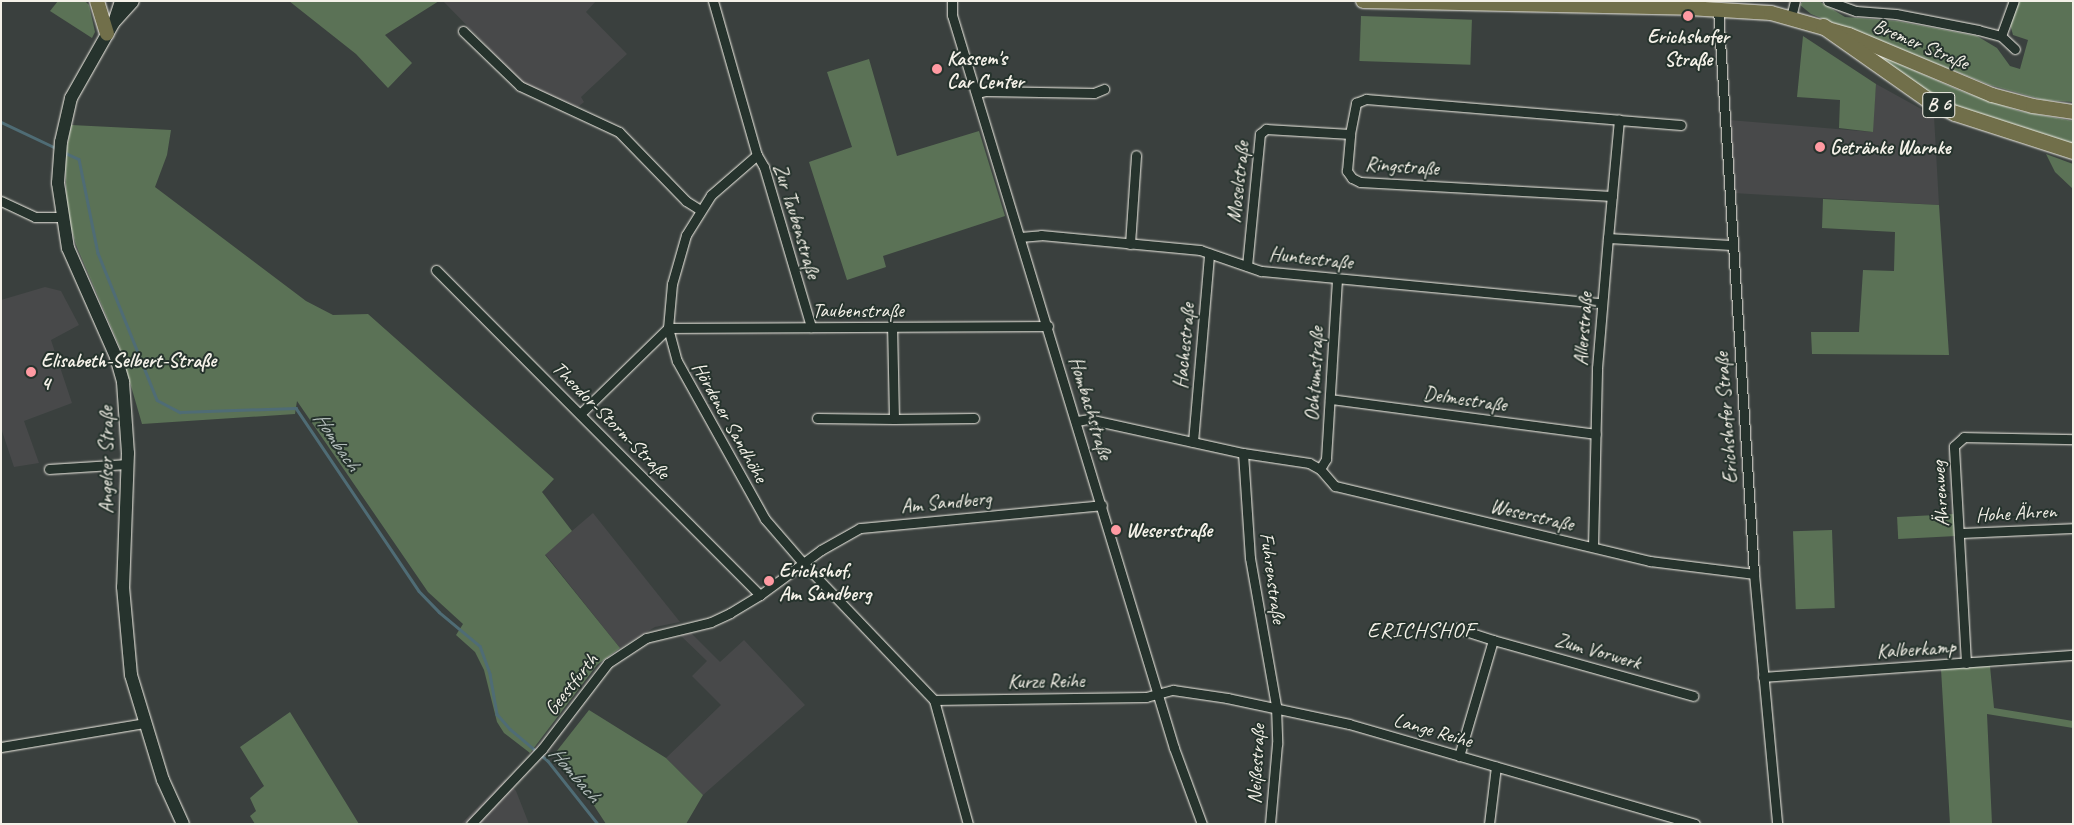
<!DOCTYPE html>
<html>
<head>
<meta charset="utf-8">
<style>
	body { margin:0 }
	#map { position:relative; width:2074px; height:825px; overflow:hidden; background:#3a403e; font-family:Caveat,sans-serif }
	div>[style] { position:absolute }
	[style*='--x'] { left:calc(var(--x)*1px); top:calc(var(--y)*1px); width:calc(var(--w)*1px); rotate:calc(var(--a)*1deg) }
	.built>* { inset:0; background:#48494a }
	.green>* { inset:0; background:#5b7256; transform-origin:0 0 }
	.stream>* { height:2.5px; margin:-1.25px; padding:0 1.25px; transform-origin:1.25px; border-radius:1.25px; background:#4f6c75 }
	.roads { filter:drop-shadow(0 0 1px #f4f1e8) drop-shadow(0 0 1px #f4f1e8) }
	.minor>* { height:9px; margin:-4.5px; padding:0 4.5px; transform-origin:4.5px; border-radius:4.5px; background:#26332d }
	.secondary>* { height:12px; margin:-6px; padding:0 6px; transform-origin:6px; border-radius:6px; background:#26332d }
	.primary>* { height:14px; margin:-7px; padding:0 7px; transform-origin:7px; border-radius:7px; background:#716f4a }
	.trunk>* { height:15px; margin:-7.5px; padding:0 7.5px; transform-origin:7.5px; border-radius:7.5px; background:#716f4a }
	.dots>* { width:14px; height:14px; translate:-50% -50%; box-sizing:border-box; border:2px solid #26332d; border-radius:50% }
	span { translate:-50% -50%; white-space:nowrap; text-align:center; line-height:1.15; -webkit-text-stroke:4px #26332d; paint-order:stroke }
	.shield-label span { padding:1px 4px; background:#26332d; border:1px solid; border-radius:4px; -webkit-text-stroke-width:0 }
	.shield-label { font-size:19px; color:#f4f1e8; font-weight:700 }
	.poi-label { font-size:20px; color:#f4f1e8; font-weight:700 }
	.left { translate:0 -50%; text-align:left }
	.street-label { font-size:20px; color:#f4f1e8 }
	.water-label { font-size:21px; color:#b2bcba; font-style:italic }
	.quarter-label { font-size:22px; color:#f4f1e8; letter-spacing:1px }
	.frame { position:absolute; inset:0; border:2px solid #f4f1e8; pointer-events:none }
</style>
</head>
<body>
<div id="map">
	<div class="built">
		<i style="clip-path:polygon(443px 1px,596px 1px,586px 12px,627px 54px,581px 97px,584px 102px,578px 107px,523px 83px)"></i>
		<i style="clip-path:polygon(1876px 84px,1934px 116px,1939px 205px,1733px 193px,1729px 120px,1872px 132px)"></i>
		<i style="clip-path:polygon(45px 287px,61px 291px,79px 325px,51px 340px,72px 403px,24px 421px,39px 463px,14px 467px,1px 428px,1px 300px)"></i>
		<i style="clip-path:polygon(593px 513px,680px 622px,655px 627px,620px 648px,545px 554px)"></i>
		<i style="clip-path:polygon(690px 632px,720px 662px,744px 640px,805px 705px,703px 795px,666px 758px,721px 705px,692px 676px,707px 661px,680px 635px)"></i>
		<i style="clip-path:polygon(505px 779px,516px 791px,529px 824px,461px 824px)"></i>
	</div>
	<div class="green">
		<i style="clip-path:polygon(58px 1px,85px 1px,89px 5px,95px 32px,92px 38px,50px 11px)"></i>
		<i style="clip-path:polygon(289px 1px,439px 1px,385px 35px,412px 63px,388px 88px,356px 54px)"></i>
		<i style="clip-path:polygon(1803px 1px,1819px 1px,1845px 17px,1897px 21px,1977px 36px,1997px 48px,2010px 66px,2020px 69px,2028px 40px,2013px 35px,2010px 24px,2019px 1px,2073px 1px,2073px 102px,2044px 100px,1990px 85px,1811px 14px,1800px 5px)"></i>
		<i style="left:1361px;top:16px;width:111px;height:45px;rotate:2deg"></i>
		<i style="clip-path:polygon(1803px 36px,1876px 84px,1873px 132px,1839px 128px,1840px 100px,1797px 97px)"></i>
		<i style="clip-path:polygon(1856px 45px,1961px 91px,2019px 111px,2073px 121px,2073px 146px,1943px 102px)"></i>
		<i style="clip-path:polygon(869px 59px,897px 156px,979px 131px,1005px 216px,883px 256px,886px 267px,847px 280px,809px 162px,852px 147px,827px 72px)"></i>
		<i style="clip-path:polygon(71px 125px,171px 130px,167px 155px,155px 187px,306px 301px,333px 315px,368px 314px,554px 479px,542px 492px,572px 531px,545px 555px,620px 648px,597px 665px,530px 753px,504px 733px,497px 722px,484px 670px,475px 652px,456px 635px,463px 624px,428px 592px,297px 401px,295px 414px,142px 424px,120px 348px,76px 245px,67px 214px,65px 159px)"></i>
		<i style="clip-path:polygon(2046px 154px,2073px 164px,2073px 189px,2055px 172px)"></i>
		<i style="clip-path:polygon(1823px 199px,1939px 205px,1949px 355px,1812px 354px,1811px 332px,1859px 332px,1863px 270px,1894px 271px,1895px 232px,1822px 228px)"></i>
		<i style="left:1955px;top:514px;width:22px;height:58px;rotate:87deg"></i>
		<i style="left:1832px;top:530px;width:78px;height:39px;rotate:88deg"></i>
		<i style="clip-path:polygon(1990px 666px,1994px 708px,2073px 721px,2073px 728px,1987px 714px,1992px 824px,1950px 824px,1941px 669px)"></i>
		<i style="clip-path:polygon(589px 710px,666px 758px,703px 795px,686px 824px,606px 824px,591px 801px,570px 779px,556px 752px)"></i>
		<i style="clip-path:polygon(290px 712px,359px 824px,255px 824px,250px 816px,256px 811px,250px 798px,264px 786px,240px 747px)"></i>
	</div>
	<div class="stream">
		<i style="--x:1;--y:122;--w:61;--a:25.3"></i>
		<i style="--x:63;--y:152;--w:17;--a:24"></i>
		<i style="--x:79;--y:159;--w:96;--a:78.6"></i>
		<i style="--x:98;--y:253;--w:158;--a:68.1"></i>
		<i style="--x:157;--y:400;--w:26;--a:28"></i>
		<i style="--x:180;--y:412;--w:116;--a:-2"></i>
		<i style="--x:296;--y:408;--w:220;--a:56.1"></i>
		<i style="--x:419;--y:591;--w:29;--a:46"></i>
		<i style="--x:439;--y:612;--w:53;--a:39.7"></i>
		<i style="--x:480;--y:646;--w:30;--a:70"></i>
		<i style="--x:490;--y:674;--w:41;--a:80.1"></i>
		<i style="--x:497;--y:714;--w:20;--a:49"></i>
		<i style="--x:510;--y:729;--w:50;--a:40.1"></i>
		<i style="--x:548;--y:761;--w:80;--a:51.6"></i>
	</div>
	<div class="roads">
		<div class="minor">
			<i style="--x:713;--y:1;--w:160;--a:74.1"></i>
			<i style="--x:757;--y:155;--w:61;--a:139"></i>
			<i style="--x:711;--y:195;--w:47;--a:122"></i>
			<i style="--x:686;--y:235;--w:51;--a:105.9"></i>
			<i style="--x:672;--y:284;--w:44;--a:95.2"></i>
			<i style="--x:668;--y:328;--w:34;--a:75"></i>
			<i style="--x:677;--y:361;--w:181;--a:60.9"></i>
			<i style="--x:765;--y:519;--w:58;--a:49.2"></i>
			<i style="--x:803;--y:563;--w:190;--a:46.3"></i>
			<i style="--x:934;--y:700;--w:129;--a:74.7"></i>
			<i style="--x:952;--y:1;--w:14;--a:90"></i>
			<i style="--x:952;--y:15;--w:766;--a:73.15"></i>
			<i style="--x:1174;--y:748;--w:81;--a:69.8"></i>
			<i style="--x:1828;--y:1;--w:30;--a:20"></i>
			<i style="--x:1856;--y:11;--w:40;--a:4.3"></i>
			<i style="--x:1896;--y:14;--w:84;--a:11"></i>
			<i style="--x:1978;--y:30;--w:24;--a:15"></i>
			<i style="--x:2001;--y:36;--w:19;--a:43"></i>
			<i style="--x:1718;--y:9;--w:566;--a:86.35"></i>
			<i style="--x:1754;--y:574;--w:251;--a:84.7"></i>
			<i style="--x:1791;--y:17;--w:16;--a:-76"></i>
			<i style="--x:463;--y:31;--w:79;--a:44"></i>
			<i style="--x:520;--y:86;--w:109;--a:24.9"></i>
			<i style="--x:619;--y:132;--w:96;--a:45.8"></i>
			<i style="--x:686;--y:201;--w:15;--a:32"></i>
			<i style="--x:2001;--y:36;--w:37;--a:-70"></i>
			<i style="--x:977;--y:93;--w:9;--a:-13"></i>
			<i style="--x:986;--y:91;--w:108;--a:1.1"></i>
			<i style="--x:1094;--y:93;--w:11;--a:-22"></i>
			<i style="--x:757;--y:155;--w:14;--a:60"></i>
			<i style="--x:764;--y:167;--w:167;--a:73.6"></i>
			<i style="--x:1612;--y:196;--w:252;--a:-176.8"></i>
			<i style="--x:1360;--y:182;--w:9;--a:-153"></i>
			<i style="--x:1352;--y:178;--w:9;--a:-126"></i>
			<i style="--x:1347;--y:171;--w:37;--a:-85"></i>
			<i style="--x:1350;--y:134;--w:32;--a:-79"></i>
			<i style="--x:1356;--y:103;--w:11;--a:-22"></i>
			<i style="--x:1366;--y:99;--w:254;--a:4.7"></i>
			<i style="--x:1;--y:201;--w:38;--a:25"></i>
			<i style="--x:35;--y:217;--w:27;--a:0"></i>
			<i style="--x:1020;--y:237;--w:21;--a:-5"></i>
			<i style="--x:1041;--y:235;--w:160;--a:5.4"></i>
			<i style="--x:1200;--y:250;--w:65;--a:19"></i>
			<i style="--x:1261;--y:271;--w:342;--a:5.4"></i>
			<i style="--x:1608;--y:238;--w:119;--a:-84.7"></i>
			<i style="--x:1619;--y:120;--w:62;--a:4.6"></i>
			<i style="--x:1130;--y:244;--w:89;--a:-86.1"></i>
			<i style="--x:1247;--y:266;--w:133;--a:-84.4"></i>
			<i style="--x:1260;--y:134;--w:8;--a:-40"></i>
			<i style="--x:1266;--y:129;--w:84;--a:3.4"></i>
			<i style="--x:436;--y:270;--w:459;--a:45.1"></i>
			<i style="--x:1330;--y:399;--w:268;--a:7.5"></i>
			<i style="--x:580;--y:414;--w:123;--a:-44.3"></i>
			<i style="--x:668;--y:328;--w:380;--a:-0.3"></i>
			<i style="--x:817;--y:418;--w:77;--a:0.7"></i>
			<i style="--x:894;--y:419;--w:92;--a:-91.2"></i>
			<i style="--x:894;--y:419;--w:80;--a:-0.7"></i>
			<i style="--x:1077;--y:421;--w:11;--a:-10"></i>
			<i style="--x:1088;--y:419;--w:159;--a:12.4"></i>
			<i style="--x:1243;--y:453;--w:67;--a:8.6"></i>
			<i style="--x:1309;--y:463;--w:13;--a:29"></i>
			<i style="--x:1320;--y:469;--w:23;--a:49"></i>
			<i style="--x:1335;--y:486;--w:324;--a:13.4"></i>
			<i style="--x:1650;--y:561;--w:105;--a:7.1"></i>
			<i style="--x:1193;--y:442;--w:189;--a:-85.1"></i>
			<i style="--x:1243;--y:453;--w:105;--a:86.2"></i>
			<i style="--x:1250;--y:558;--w:150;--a:80"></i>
			<i style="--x:1276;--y:706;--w:38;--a:88"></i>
			<i style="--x:1277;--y:744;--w:80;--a:95"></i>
			<i style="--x:49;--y:469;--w:78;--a:-3.7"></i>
			<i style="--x:1320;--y:469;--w:12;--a:-59"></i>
			<i style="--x:1326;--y:459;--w:180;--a:-86.5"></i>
			<i style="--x:1960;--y:533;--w:113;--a:-2.5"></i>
			<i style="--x:1593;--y:547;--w:179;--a:-88.7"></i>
			<i style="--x:1597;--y:368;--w:130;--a:-85.2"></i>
			<i style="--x:1608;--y:238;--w:123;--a:3.3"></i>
			<i style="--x:1456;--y:628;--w:39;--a:18"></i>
			<i style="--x:1493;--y:640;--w:121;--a:106.3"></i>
			<i style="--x:1493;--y:640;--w:208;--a:15.6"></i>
			<i style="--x:1966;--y:663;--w:217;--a:-93.2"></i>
			<i style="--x:1954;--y:446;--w:13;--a:-42"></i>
			<i style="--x:1964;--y:437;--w:109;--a:1.1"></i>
			<i style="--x:1763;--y:677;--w:311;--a:-4.1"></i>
			<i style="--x:934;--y:700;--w:212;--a:-0.8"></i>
			<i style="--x:1146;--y:697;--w:28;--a:-15"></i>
			<i style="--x:1173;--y:690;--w:55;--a:8.4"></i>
			<i style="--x:1227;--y:698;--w:125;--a:12"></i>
			<i style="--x:1349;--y:724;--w:360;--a:16.1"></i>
			<i style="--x:1;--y:747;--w:145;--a:-9.5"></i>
			<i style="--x:471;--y:824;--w:103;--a:-46.6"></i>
			<i style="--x:542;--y:749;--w:108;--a:-52.5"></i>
			<i style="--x:608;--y:663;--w:45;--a:-33.3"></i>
			<i style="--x:646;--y:638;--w:67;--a:-13.8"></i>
			<i style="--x:711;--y:622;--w:21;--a:-25"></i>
			<i style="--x:730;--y:613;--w:35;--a:-31"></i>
			<i style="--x:760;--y:595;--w:76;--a:-36.4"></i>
			<i style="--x:821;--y:550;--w:45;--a:-29.4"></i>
			<i style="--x:860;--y:528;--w:243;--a:-5.4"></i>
			<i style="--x:1489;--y:824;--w:58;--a:-83.1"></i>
		</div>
		<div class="secondary">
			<i style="--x:121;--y:1;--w:22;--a:108"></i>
			<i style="--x:114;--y:22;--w:87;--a:119.5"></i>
			<i style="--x:71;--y:98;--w:45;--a:102.8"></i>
			<i style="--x:61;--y:142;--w:41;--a:94.2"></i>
			<i style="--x:58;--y:183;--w:66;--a:81.3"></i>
			<i style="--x:68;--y:248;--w:119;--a:66.2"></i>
			<i style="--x:116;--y:357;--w:26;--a:74"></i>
			<i style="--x:123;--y:382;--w:71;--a:86"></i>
			<i style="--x:128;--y:453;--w:134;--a:92.1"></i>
			<i style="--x:123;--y:587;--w:88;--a:84.8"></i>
			<i style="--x:131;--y:675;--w:110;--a:73.1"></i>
			<i style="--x:163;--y:780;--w:48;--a:65.6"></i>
			<i style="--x:116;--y:20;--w:25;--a:-48"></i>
		</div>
		<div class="primary">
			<i style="--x:97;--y:1;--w:34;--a:73"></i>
			<i style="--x:1363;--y:1;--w:325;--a:1.2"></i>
			<i style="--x:1688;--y:8;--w:83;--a:3.4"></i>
			<i style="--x:1771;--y:13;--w:81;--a:15.8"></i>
			<i style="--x:1849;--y:35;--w:155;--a:22.8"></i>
			<i style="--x:1992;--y:95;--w:42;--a:15"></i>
			<i style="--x:2033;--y:106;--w:40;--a:8.5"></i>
		</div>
		<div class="trunk">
			<i style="--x:1823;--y:26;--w:127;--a:35.1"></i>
			<i style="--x:1927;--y:99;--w:31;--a:27"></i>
			<i style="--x:1955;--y:113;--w:124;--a:17.9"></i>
		</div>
	</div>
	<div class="dots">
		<i style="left:1688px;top:16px;background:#ff9aa2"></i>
		<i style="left:937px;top:69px;background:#ff9aa2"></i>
		<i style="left:1820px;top:147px;background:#ff9aa2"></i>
		<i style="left:31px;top:372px;background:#ff9aa2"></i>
		<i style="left:1116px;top:530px;background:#ff9aa2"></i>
		<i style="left:769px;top:581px;background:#ff9aa2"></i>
	</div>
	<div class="shield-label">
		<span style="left:1939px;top:105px">B 6</span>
	</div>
	<div class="poi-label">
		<span style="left:1688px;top:48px">Erichshofer<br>Straße</span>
		<span class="left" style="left:947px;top:70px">Kassem's<br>Car Center</span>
		<span class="left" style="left:1830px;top:147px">Getränke Warnke</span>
		<span class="left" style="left:41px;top:372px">Elisabeth-Selbert-Straße<br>4</span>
		<span class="left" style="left:1126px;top:530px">Weserstraße</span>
		<span class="left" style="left:779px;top:582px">Erichshof,<br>Am Sandberg</span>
	</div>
	<div class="street-label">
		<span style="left:1921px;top:44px;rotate:23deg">Bremer Straße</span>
		<span style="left:1402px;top:166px;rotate:4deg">Ringstraße</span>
		<span style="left:1238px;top:182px;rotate:-84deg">Moselstraße</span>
		<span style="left:797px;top:221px;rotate:73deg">Zur Taubenstraße</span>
		<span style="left:1311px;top:258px;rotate:6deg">Huntestraße</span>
		<span style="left:858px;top:310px">Taubenstraße</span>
		<span style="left:1583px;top:329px;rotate:-86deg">Allerstraße</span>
		<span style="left:1184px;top:346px;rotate:-85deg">Hachestraße</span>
		<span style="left:1314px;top:374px;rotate:-87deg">Ochtumstraße</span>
		<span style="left:1465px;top:399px;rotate:8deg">Delmestraße</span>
		<span style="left:1091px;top:408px;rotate:73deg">Hombachstraße</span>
		<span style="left:1726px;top:418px;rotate:-94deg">Erichshofer Straße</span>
		<span style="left:611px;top:420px;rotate:45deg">Theodor-Storm-Straße</span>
		<span style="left:730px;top:422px;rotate:61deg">Hördener Sandhöhe</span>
		<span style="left:106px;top:460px;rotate:-90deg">Angelser Straße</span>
		<span style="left:1940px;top:494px;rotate:-94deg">Ährenweg</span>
		<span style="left:946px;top:502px;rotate:-5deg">Am Sandberg</span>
		<span style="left:2016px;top:513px;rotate:-3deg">Hohe Ähren</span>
		<span style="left:1532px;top:515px;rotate:13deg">Weserstraße</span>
		<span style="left:1273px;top:578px;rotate:82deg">Fuhrenstraße</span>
		<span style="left:1916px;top:649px;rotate:-4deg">Kalberkamp</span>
		<span style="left:1598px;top:651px;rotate:16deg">Zum Vorwerk</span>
		<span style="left:1046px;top:681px;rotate:-1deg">Kurze Reihe</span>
		<span style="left:571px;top:684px;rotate:-52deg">Geestfurth</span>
		<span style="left:1433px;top:730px;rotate:16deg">Lange Reihe</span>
		<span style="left:1256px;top:764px;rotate:-87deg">Neißestraße</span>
	</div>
	<div class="water-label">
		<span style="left:337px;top:441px;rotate:56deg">Hombach</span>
		<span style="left:575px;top:774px;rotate:49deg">Hombach</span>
	</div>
	<div class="quarter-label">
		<span style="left:1421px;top:631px">ERICHSHOF</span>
	</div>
	<div class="frame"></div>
</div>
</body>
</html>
